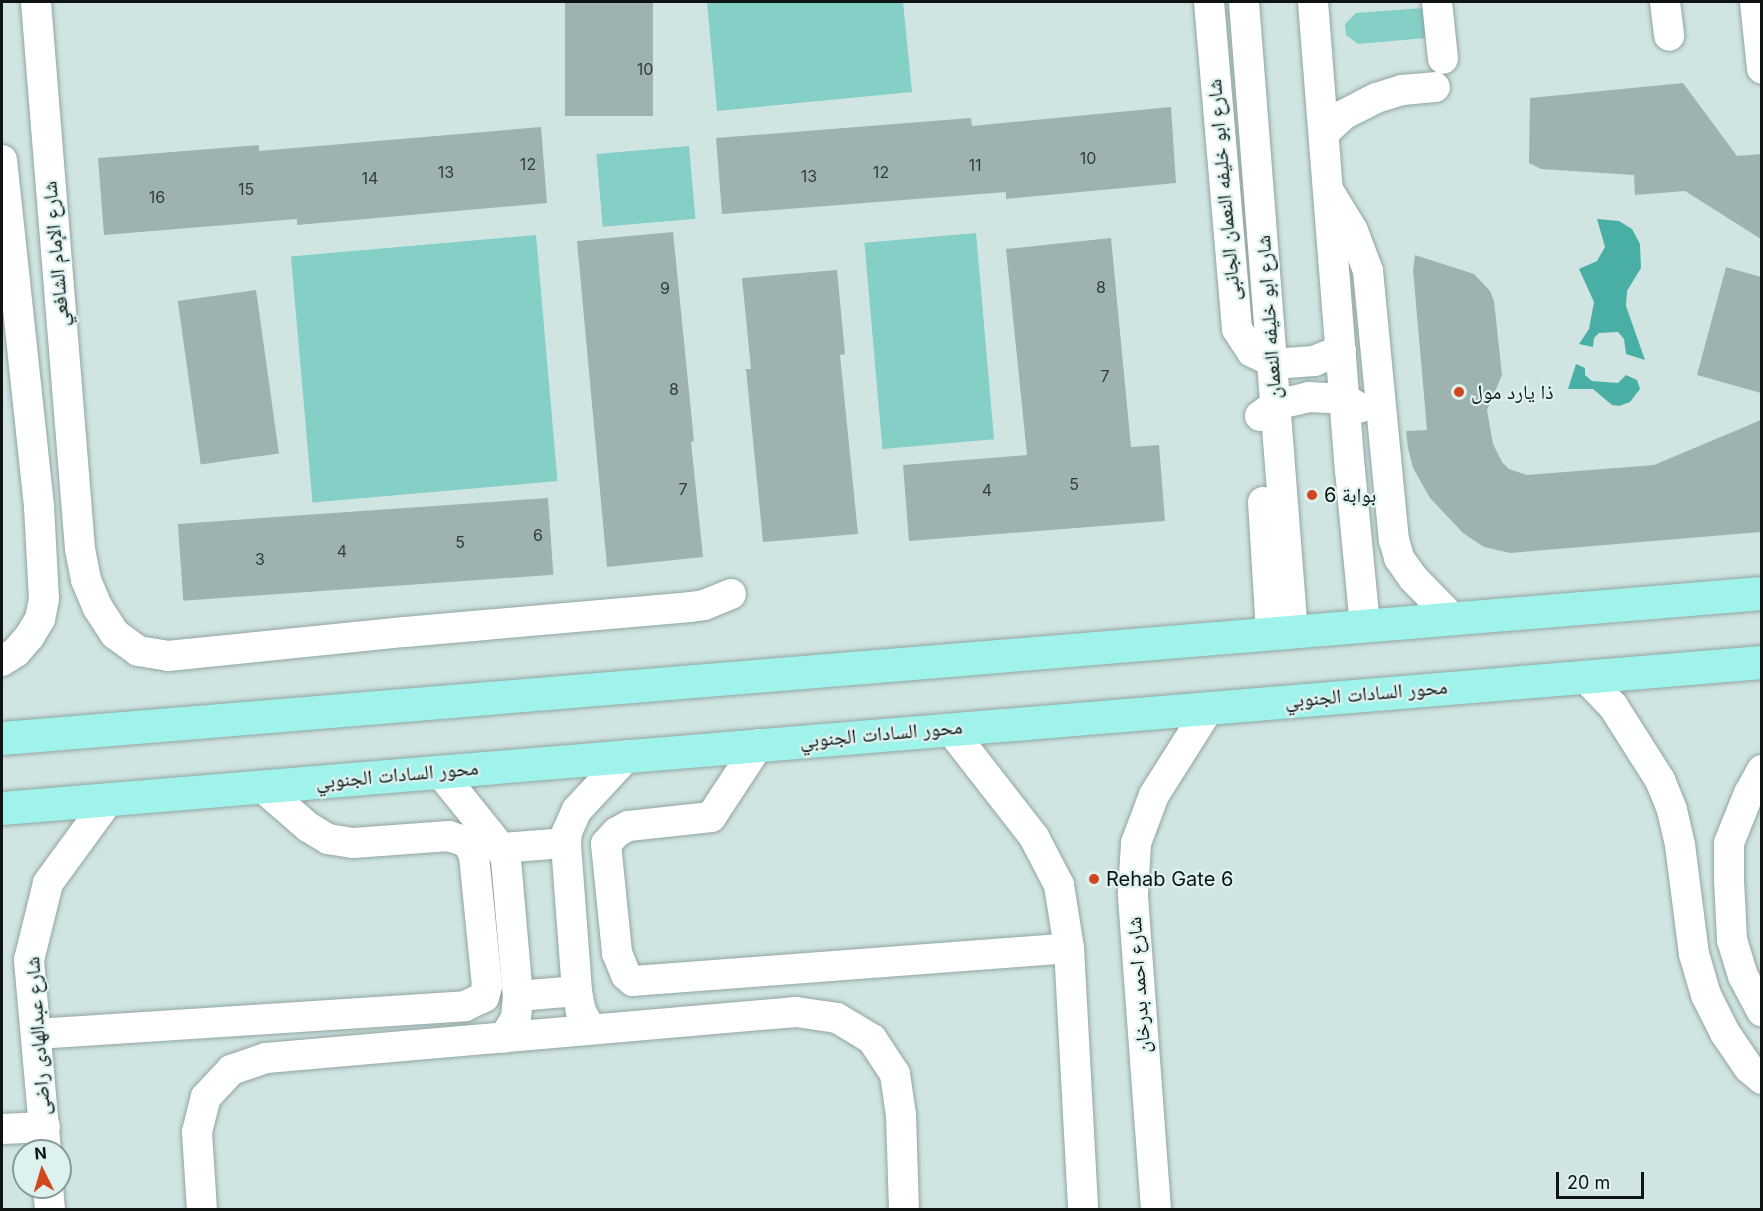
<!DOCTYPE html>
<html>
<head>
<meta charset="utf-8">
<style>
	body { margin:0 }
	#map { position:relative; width:1763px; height:1211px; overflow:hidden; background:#d0e5e2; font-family:Inter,"Noto Naskh Arabic",sans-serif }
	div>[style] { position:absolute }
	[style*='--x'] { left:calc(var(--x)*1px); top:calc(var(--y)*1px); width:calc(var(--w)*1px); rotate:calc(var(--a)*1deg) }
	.green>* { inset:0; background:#84cfc6; transform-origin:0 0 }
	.water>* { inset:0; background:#49afa5 }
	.building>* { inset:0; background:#9eb3b0; transform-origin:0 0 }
	.roads { filter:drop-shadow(0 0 2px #91a5a2) drop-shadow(0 0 2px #91a5a2) }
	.minor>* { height:30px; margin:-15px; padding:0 15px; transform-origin:15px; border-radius:15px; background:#fff }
	.major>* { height:33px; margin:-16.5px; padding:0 16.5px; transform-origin:16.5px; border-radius:16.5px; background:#a0f3ea }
	.dots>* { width:16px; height:16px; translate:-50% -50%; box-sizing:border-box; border:3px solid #ddf2ef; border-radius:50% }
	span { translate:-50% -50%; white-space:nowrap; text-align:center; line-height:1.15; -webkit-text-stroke:4.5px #ddf2ef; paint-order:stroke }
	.number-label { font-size:16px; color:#313c3a }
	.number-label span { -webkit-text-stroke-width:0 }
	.street-label { font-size:20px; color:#0d1413 }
	.poi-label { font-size:20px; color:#0d1413 }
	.left { translate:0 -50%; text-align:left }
	.frame { position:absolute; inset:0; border:3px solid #0d1413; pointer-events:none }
	.north { position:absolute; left:12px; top:1139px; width:60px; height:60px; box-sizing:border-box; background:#ddf2ef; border:2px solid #8a9997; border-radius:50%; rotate:355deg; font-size:16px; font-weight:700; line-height:24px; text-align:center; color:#0d1413 }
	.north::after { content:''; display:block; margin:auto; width:21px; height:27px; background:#d04720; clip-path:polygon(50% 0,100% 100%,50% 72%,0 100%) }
	.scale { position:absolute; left:1556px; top:1172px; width:88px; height:27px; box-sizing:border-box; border:3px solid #0d1413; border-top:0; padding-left:8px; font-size:18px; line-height:21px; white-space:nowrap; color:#0d1413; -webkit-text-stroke:4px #ddf2ef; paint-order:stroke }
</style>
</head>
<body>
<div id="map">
	<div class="green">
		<i style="clip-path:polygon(707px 2px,903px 2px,912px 92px,717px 111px)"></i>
		<i style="clip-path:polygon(1423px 8px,1426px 38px,1358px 44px,1346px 35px,1345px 24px,1356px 13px)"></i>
		<i style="left:689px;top:146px;width:73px;height:93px;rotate:85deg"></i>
		<i style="left:976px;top:233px;width:207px;height:112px;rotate:85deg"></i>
		<i style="left:536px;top:235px;width:247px;height:246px;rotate:85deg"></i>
	</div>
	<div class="water">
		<i style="clip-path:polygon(1597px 219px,1619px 221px,1632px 229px,1640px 244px,1641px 268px,1627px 291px,1626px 306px,1645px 360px,1626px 354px,1624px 339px,1618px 332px,1599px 333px,1594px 338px,1593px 347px,1579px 344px,1589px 329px,1594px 302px,1579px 269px,1597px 261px,1605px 247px)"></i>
		<i style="clip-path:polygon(1576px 364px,1585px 368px,1585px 375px,1592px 381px,1618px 383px,1626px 375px,1637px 380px,1640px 389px,1630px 402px,1619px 406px,1612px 405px,1593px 389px,1568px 389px)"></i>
	</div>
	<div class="building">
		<i style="left:565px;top:2px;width:88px;height:114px"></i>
		<i style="clip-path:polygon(1683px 83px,1737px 156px,1761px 154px,1761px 239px,1685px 191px,1635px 195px,1634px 175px,1541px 169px,1529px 163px,1530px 98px)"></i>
		<i style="clip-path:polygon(1171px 107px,1176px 183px,1006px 199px,1006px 192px,722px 214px,716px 138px,971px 118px,972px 126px)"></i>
		<i style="clip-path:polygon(541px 127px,547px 203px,297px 225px,297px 219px,104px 235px,98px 158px,259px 145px,259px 151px)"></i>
		<i style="clip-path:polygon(673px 232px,694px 441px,691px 442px,703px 557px,607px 567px,577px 241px)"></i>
		<i style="clip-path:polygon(1111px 238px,1131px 447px,1159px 445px,1165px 521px,909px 541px,903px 465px,1027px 455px,1006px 249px)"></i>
		<i style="clip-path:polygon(1415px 255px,1474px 274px,1490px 291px,1494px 301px,1502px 375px,1487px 410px,1493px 444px,1502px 462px,1509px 469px,1527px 475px,1654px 465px,1761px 420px,1761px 532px,1510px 553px,1484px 547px,1463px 533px,1430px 498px,1413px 468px,1408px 448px,1406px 431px,1427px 430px,1413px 270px)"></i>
		<i style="clip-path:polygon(1726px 267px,1761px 277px,1761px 393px,1697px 375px)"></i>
		<i style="clip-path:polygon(837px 270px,845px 354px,840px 355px,858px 534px,763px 542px,746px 369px,751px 369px,742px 278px)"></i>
		<i style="left:256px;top:290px;width:165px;height:79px;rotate:82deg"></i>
		<i style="left:548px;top:498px;width:77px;height:371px;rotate:86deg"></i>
	</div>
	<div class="roads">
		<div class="minor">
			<i style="--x:36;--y:2;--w:549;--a:85.4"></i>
			<i style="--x:80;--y:549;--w:32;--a:79"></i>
			<i style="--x:86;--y:580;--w:30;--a:67"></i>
			<i style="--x:98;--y:608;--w:31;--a:57"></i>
			<i style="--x:115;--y:634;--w:29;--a:36"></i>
			<i style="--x:138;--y:651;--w:30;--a:9"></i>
			<i style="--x:168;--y:656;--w:238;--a:-5.8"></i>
			<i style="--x:405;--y:632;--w:286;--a:-5"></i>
			<i style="--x:690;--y:607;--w:14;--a:-8"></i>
			<i style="--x:704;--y:605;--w:29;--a:-22"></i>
			<i style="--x:1209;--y:2;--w:328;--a:85.1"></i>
			<i style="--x:1237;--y:329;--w:27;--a:57"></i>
			<i style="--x:1252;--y:352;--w:21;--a:25"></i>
			<i style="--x:1271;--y:361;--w:15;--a:8"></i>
			<i style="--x:1286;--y:363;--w:28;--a:-4"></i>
			<i style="--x:1314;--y:361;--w:29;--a:-22"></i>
			<i style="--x:1244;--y:2;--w:633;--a:85.56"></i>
			<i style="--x:1313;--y:2;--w:469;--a:85.5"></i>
			<i style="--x:1350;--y:470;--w:156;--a:84.5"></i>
			<i style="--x:1437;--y:2;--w:57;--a:84"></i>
			<i style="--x:1665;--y:2;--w:34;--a:83"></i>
			<i style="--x:1755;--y:2;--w:67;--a:84"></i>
			<i style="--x:1325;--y:132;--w:25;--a:-43"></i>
			<i style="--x:1343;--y:115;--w:37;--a:-27"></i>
			<i style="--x:1376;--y:98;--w:27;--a:-17"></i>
			<i style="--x:1402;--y:90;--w:33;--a:-5"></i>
			<i style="--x:2;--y:160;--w:349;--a:83.9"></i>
			<i style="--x:39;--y:507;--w:92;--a:86.9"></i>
			<i style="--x:44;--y:599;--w:20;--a:101"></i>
			<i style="--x:40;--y:619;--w:21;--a:121"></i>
			<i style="--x:29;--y:637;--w:20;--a:131"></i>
			<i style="--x:16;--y:652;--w:17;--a:147"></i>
			<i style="--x:1330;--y:193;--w:44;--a:58.8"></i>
			<i style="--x:1353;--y:231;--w:43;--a:69.4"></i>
			<i style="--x:1368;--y:271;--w:270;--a:84.5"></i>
			<i style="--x:1394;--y:540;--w:19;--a:74"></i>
			<i style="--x:1399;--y:558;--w:24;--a:55"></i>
			<i style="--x:1413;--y:578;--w:56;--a:45.7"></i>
			<i style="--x:1260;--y:416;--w:19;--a:-36"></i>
			<i style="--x:1275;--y:405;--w:35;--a:-13"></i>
			<i style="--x:1309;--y:397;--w:36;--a:3"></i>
			<i style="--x:1345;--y:399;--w:17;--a:31"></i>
			<i style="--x:1263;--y:502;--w:132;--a:86.5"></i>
			<i style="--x:1584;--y:676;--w:42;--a:46"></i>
			<i style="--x:1613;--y:706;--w:88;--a:57.6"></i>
			<i style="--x:1660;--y:780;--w:32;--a:68"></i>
			<i style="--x:1672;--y:810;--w:36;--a:77"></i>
			<i style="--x:1680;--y:845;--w:110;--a:82.7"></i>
			<i style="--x:1694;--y:954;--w:43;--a:73.7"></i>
			<i style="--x:1706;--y:995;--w:42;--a:63.4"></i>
			<i style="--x:1725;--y:1033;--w:42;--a:55.6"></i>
			<i style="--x:1749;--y:1068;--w:17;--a:40"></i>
			<i style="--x:950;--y:729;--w:137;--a:52.1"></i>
			<i style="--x:1034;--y:837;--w:54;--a:62.5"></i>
			<i style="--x:1059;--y:885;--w:64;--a:81"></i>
			<i style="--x:1069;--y:948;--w:262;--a:86.9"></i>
			<i style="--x:759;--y:744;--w:87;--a:123.3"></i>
			<i style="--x:711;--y:817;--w:83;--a:173.8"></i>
			<i style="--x:628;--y:826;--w:13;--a:151"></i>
			<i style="--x:617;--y:832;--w:16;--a:133"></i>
			<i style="--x:606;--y:844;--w:110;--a:84.2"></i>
			<i style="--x:617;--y:953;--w:24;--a:68"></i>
			<i style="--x:626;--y:975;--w:9;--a:41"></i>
			<i style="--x:633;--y:981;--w:437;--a:-4.3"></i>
			<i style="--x:1762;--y:770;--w:26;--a:119"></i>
			<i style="--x:1749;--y:793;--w:54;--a:111.8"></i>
			<i style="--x:1729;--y:843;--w:37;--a:90"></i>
			<i style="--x:1729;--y:880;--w:60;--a:87.1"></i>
			<i style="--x:1732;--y:940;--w:38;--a:73"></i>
			<i style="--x:1743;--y:976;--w:40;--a:62"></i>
			<i style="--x:439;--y:771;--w:99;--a:51.2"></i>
			<i style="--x:501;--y:848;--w:13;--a:67"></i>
			<i style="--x:506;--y:860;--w:137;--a:85"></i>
			<i style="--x:518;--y:996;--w:22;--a:95"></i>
			<i style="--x:516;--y:1018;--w:23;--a:121"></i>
			<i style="--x:501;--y:848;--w:65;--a:-4.4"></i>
			<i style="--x:518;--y:996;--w:59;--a:-4.8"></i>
			<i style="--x:591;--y:1029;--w:20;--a:-120"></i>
			<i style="--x:581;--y:1012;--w:21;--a:-101"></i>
			<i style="--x:577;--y:991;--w:148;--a:-94.3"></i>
			<i style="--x:566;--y:843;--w:11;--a:-85"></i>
			<i style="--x:567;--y:832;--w:24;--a:-66"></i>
			<i style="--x:577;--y:810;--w:75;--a:-47.2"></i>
			<i style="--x:36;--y:1034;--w:430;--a:-3.7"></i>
			<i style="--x:465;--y:1006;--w:21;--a:-25"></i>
			<i style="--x:484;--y:997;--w:11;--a:-75"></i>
			<i style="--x:487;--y:986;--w:132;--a:-95.7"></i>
			<i style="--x:474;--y:855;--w:15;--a:-118"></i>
			<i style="--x:467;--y:842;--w:19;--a:-162"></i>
			<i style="--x:449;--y:836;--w:96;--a:175.8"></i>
			<i style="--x:353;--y:843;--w:25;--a:-171"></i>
			<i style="--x:328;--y:839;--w:23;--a:-149"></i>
			<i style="--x:308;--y:827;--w:62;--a:-138.9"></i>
			<i style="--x:2;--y:1129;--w:43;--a:-2.7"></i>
			<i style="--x:46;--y:1151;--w:192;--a:-95.1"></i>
			<i style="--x:29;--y:960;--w:79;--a:-76.1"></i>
			<i style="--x:48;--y:883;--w:105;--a:-53.9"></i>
			<i style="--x:48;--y:1187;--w:23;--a:85"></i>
			<i style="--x:202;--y:1210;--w:78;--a:-93.7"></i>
			<i style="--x:197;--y:1132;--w:36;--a:-76"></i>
			<i style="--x:206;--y:1097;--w:37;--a:-47"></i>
			<i style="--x:231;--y:1070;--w:37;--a:-19"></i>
			<i style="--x:266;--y:1058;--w:532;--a:-4.96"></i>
			<i style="--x:796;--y:1012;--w:41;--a:8.3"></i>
			<i style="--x:837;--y:1018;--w:41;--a:31"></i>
			<i style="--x:872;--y:1039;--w:42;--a:56.7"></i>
			<i style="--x:895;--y:1074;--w:41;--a:81.7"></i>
			<i style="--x:901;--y:1115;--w:95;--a:88.2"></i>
			<i style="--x:1156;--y:1210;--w:317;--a:-94.2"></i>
			<i style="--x:1133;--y:894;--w:51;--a:-86.6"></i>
			<i style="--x:1136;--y:843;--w:51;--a:-69.4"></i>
			<i style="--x:1154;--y:795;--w:103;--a:-57.7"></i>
		</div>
		<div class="major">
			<i style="--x:2;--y:738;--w:1766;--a:-4.71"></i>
			<i style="--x:2;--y:808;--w:1766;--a:-4.74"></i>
		</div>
	</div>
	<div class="dots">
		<i style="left:1459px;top:392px;background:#d04720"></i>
		<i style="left:1312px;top:495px;background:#d04720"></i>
		<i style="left:1094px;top:879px;background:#d04720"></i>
	</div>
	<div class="number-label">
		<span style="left:645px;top:69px">10</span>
		<span style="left:1088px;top:158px">10</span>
		<span style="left:528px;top:164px">12</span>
		<span style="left:975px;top:165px">11</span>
		<span style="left:446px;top:172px">13</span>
		<span style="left:881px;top:172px">12</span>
		<span style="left:809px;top:176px">13</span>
		<span style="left:370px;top:178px">14</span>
		<span style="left:246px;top:189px">15</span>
		<span style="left:157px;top:197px">16</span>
		<span style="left:1101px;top:287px">8</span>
		<span style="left:665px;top:288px">9</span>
		<span style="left:1105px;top:376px">7</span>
		<span style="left:674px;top:389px">8</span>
		<span style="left:1074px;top:484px">5</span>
		<span style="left:683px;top:489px">7</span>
		<span style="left:987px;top:490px">4</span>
		<span style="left:538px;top:535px">6</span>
		<span style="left:460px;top:542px">5</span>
		<span style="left:342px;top:551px">4</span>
		<span style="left:260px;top:559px">3</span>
	</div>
	<div class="street-label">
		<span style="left:1224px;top:190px;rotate:-95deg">شارع ابو خليفه النعمان الجانبى</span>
		<span style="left:56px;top:254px;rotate:-95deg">شارع الإمام الشافعي</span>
		<span style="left:1269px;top:317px;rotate:-94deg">شارع ابو خليفه النعمان</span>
		<span style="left:1366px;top:694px;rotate:-5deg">محور السادات الجنوبي</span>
		<span style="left:881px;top:734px;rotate:-5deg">محور السادات الجنوبي</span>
		<span style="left:397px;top:775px;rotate:-5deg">محور السادات الجنوبي</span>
		<span style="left:1139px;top:985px;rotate:-94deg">شارع احمد بدرخان</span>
		<span style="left:38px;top:1036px;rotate:-94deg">شارع عبدالهادى راضى</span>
	</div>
	<div class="poi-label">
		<span class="left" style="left:1471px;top:392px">ذا يارد مول</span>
		<span class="left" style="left:1324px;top:495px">بوابة 6</span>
		<span class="left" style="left:1106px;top:879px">Rehab Gate 6</span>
	</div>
	<div class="frame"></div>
	<div class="north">N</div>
	<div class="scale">20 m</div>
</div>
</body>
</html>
